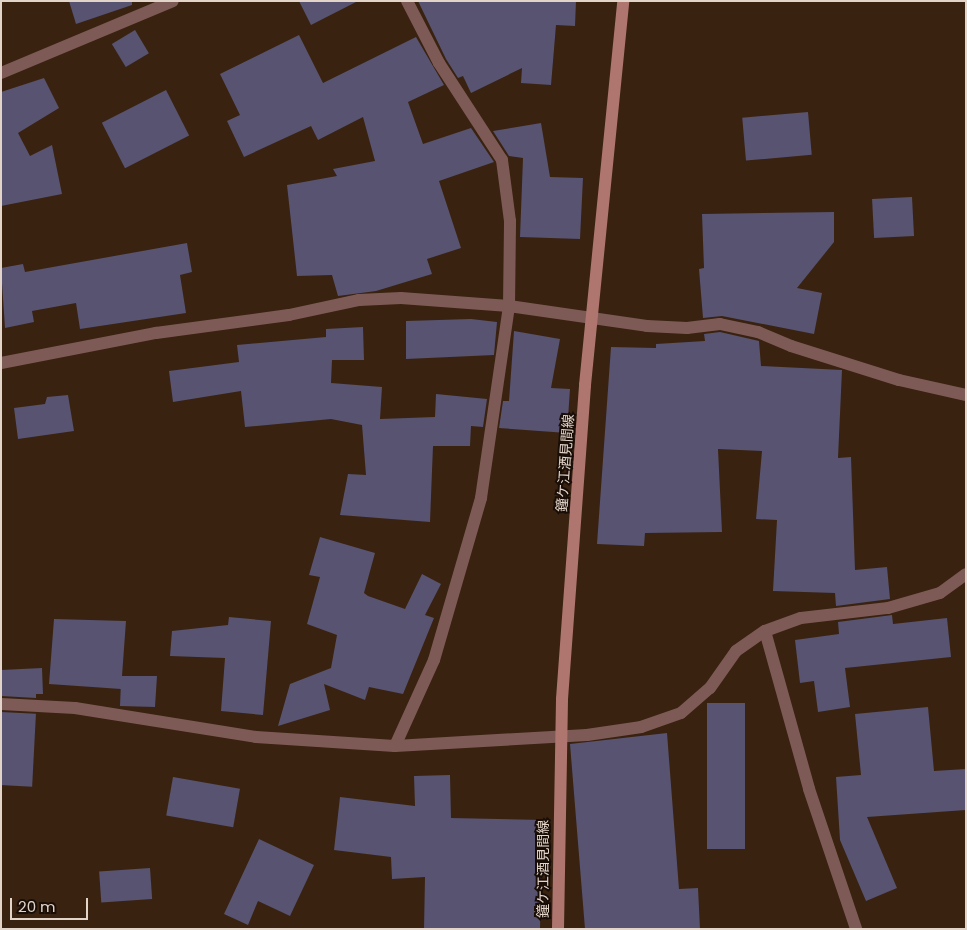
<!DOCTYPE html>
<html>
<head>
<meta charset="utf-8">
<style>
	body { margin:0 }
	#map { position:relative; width:967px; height:930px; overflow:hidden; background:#392210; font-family:Poppins,"Noto Sans JP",sans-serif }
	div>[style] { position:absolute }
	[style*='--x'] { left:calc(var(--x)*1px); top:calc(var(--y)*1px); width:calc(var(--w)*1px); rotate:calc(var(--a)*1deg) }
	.building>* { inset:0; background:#575370; transform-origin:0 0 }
	.minor>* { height:12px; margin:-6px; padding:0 6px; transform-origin:6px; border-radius:6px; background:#7e5a56 }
	.secondary>* { height:12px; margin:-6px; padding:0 6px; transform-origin:6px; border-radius:6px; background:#ae766f }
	span { translate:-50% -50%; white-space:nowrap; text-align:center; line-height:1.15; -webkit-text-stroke:4px #190e07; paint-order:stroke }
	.street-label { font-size:14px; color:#e3d4c9 }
	.frame { position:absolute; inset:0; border:2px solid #e3d4c9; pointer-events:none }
	.scale { position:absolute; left:10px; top:898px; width:78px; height:22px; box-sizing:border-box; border:2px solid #e3d4c9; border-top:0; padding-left:6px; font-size:15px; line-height:18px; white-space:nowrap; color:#e3d4c9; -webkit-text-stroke:4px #190e07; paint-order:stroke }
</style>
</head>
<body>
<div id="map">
	<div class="building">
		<i style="clip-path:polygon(69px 1px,132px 1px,132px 5px,76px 24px)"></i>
		<i style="clip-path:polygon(299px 1px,358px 1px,311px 25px)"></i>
		<i style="clip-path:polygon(418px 1px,576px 1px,575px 26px,556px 25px,551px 85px,521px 83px,522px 68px,471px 93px,463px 76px,458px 78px,446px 59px)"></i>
		<i style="left:135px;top:30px;width:27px;height:27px;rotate:59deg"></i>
		<i style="clip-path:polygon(299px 35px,323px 83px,416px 37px,444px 85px,408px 102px,423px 144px,471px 128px,494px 162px,439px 181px,461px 248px,427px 259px,432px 274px,376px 291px,338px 296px,332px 275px,297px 276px,287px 185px,337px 176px,333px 169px,375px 161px,363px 117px,318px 140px,311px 126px,244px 157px,227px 121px,240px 115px,220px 74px)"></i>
		<i style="clip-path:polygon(44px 78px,59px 108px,18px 133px,30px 156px,52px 145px,62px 194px,1px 206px,1px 92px)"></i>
		<i style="left:166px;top:90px;width:51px;height:72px;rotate:63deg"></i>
		<i style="left:808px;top:112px;width:43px;height:66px;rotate:85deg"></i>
		<i style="clip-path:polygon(541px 123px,550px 177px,583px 178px,580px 239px,520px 237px,523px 158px,509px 156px,493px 131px)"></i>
		<i style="left:912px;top:197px;width:39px;height:40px;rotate:87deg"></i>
		<i style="clip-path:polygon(834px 212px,834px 242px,797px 288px,822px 293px,814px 334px,722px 316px,703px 318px,699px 269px,704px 268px,702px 214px)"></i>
		<i style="clip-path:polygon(187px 243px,192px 272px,180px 275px,186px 313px,80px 329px,76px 303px,32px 311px,34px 322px,5px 328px,1px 268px,23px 264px,25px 272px)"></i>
		<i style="clip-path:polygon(471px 319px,497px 322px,494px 355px,406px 359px,406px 321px)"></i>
		<i style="clip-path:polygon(363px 327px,364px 360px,332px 360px,331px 383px,382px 387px,380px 419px,435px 417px,436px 394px,487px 399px,483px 427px,471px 426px,470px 446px,433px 446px,430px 522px,340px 515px,348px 474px,366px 475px,362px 425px,331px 419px,245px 427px,241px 391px,173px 402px,169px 371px,239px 362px,237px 345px,326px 337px,326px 329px)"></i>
		<i style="clip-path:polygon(514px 331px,560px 339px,551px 388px,570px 389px,567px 433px,499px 428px,503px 401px,509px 401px)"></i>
		<i style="clip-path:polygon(720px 332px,759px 341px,761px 366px,842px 370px,838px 458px,851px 457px,855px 570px,887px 567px,890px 599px,836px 606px,835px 593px,773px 591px,777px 520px,756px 519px,762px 451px,718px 449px,722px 532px,645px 533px,644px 546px,597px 544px,611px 347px,656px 348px,656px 344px,705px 341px,704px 334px)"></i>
		<i style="clip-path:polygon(68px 395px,74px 431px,18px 439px,14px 408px,45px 404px,47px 397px)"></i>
		<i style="clip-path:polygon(320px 537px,375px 553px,364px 593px,368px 596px,405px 609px,422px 574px,441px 584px,425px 615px,434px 618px,403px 694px,369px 687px,365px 700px,324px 684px,330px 710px,278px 726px,290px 684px,331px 668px,337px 635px,307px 624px,320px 577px,309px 575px)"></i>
		<i style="clip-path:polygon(892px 615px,893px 624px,947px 618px,951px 657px,845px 668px,850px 707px,818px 712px,814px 681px,800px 683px,795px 640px,839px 634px,838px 622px)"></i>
		<i style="clip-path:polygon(229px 617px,271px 621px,263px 715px,221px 711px,225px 658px,170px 656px,172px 631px,228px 625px)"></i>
		<i style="clip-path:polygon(54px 619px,126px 621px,122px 676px,157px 676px,155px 707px,120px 706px,121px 681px,121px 689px,49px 684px)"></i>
		<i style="clip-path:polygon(42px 668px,43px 694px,36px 694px,36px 698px,1px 696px,1px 670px)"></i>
		<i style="left:707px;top:703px;width:38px;height:146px"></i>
		<i style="clip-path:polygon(928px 707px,934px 771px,966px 769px,966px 810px,867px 817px,897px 888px,866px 901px,840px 840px,836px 777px,861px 775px,855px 714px)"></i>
		<i style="left:1px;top:712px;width:35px;height:73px;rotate:3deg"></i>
		<i style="clip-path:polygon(667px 733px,679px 889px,698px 888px,700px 929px,585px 929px,570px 744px)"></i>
		<i style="clip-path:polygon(450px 775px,451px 818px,542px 820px,540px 929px,424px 929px,425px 877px,392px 879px,391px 857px,334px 850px,340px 797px,415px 806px,414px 776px)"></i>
		<i style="left:173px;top:777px;width:68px;height:39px;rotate:10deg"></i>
		<i style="clip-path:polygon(259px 839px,314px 865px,290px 916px,258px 901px,248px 925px,224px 914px)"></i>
		<i style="left:150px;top:868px;width:31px;height:51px;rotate:86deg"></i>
	</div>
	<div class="minor">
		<i style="--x:1;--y:73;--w:186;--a:-22.7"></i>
		<i style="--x:1;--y:363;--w:158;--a:-11"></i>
		<i style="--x:156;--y:333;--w:134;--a:-7.7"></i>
		<i style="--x:289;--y:315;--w:72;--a:-12.1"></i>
		<i style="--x:359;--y:300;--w:42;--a:-2.7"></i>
		<i style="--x:401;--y:298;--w:108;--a:4.2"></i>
		<i style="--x:509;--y:306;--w:139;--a:8.2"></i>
		<i style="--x:647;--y:326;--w:40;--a:2.9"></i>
		<i style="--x:687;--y:328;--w:33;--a:-7"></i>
		<i style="--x:720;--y:324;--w:39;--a:12"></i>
		<i style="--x:758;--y:332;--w:36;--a:23"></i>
		<i style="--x:791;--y:346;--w:113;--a:17.5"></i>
		<i style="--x:899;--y:380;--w:69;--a:12.6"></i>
		<i style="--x:765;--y:631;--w:164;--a:74.4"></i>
		<i style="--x:809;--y:789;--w:148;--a:71.4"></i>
		<i style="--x:1;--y:704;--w:74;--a:3.1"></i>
		<i style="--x:75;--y:708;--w:183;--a:9.1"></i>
		<i style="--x:256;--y:737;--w:139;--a:3.7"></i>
		<i style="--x:395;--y:746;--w:192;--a:-3.3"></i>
		<i style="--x:587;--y:735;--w:55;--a:-8.4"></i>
		<i style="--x:641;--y:727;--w:42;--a:-19.3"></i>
		<i style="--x:681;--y:713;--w:38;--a:-41"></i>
		<i style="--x:710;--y:688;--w:45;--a:-54.9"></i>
		<i style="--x:736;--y:651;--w:35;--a:-35"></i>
		<i style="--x:765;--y:631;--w:38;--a:-20"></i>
		<i style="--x:801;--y:618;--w:88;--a:-6.6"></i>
		<i style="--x:888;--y:608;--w:54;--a:-16.1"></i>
		<i style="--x:940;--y:593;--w:32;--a:-36"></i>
		<i style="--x:395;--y:746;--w:94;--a:-65.6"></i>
		<i style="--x:434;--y:660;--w:169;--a:-73.8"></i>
		<i style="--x:481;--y:498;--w:194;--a:-81.7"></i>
		<i style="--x:509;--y:306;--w:85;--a:-89.3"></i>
		<i style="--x:510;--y:221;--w:62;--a:-97.5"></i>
		<i style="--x:502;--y:160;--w:116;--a:-123"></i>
		<i style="--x:439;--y:63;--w:70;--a:-117.3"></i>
	</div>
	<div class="secondary">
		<i style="--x:558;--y:929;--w:230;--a:-89"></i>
		<i style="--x:562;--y:699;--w:315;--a:-85.8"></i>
		<i style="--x:585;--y:385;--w:386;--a:-84.3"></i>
	</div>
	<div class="street-label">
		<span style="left:565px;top:463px;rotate:-86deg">鐘ケ江酒見間線</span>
		<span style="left:543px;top:869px;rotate:-90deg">鐘ケ江酒見間線</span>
	</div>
	<div class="frame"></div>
	<div class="scale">20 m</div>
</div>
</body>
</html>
